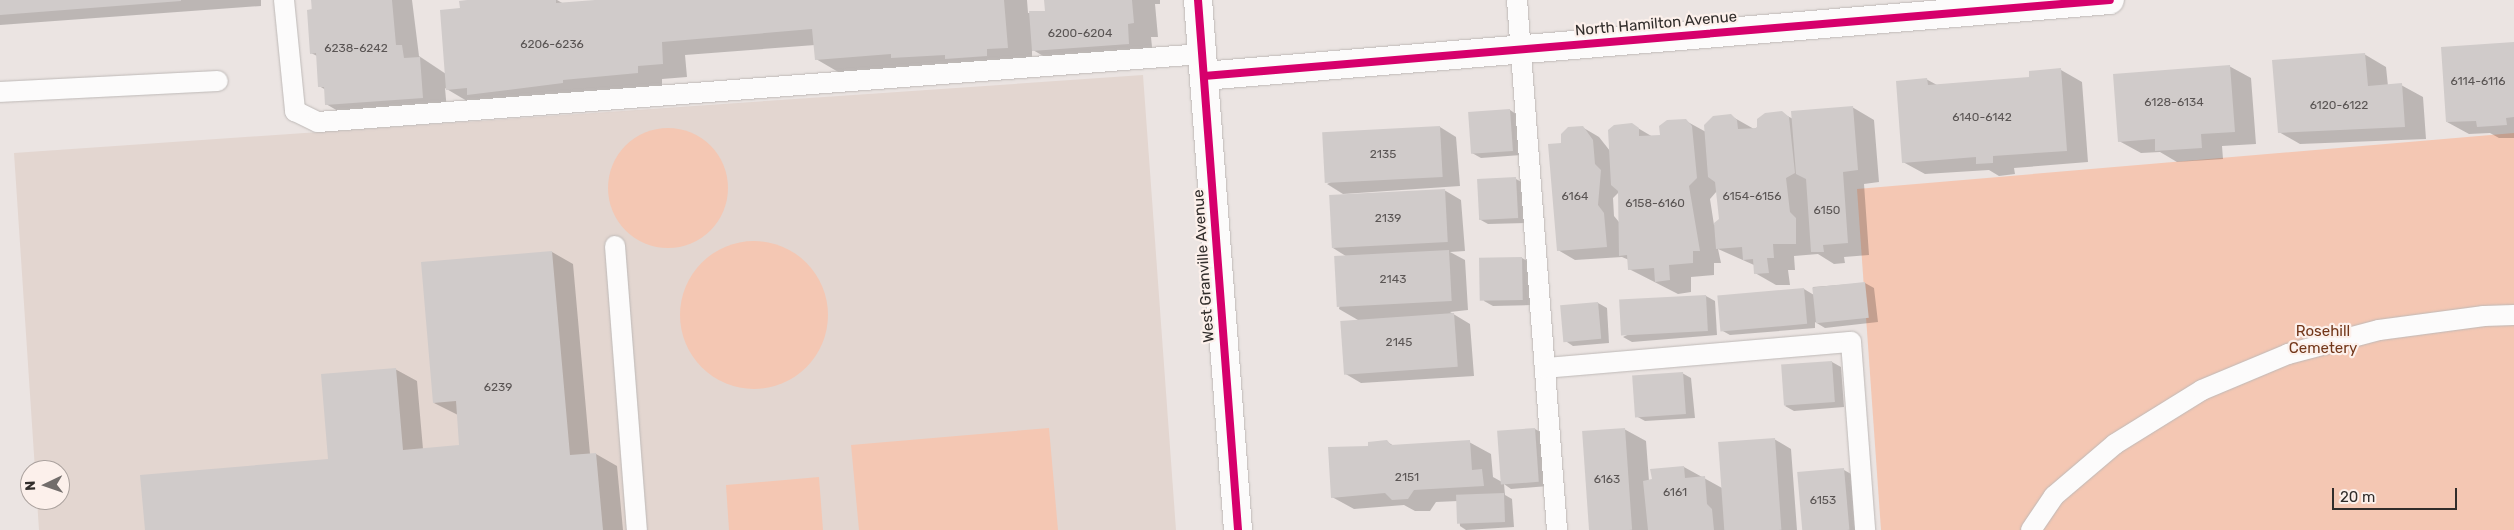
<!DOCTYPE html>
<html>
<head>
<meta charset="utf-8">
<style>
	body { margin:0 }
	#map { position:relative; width:2514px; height:530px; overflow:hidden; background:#ebe4e2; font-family:Rubik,sans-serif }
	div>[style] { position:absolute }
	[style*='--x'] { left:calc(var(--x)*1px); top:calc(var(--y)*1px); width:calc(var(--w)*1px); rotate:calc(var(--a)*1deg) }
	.built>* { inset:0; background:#e3d6d0 }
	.green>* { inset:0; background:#f4c7b3 }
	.round { border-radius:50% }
	.shadow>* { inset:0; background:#0003 }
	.building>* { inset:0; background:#d0cbca; transform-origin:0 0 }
	.roads { filter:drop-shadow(0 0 1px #beb9b7) drop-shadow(0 0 1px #beb9b7) }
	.lane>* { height:20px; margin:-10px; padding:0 10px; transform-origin:10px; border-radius:10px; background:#fcfbfb }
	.street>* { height:28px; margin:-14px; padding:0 14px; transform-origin:14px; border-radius:14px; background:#fcfbfb }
	.cycleway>* { height:8px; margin:-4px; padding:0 4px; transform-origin:4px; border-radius:4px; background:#d6006c }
	span { translate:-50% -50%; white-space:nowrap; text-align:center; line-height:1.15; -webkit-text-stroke:4.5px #fcf0eb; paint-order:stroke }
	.number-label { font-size:12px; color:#5a5554 }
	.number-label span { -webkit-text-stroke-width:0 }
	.street-label { font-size:15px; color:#312d2b }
	.park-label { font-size:15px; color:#72371a }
	.north { position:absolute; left:20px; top:460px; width:50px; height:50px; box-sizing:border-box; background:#fcf0eb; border:1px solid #aba29e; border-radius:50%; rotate:267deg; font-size:14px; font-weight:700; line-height:20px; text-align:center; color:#312d2b }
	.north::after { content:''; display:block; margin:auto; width:18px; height:22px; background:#726d6b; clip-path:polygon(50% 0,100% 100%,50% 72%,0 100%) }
	.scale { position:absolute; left:2332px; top:488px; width:125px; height:22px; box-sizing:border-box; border:2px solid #312d2b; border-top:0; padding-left:6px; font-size:15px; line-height:18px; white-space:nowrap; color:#312d2b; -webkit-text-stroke:4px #fcf0eb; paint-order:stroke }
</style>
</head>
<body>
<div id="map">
	<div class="built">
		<i style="clip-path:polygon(1143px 75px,1176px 530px,39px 530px,37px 500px,60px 500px,60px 470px,35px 470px,14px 153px)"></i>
	</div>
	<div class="green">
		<i class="round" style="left:608px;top:128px;width:120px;height:120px"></i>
		<i style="clip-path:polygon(2514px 133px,2514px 530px,1881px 530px,1857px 189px)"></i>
		<i class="round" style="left:680px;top:241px;width:148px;height:148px"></i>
		<i style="clip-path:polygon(1049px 428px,1058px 530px,859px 530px,851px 445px)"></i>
		<i style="clip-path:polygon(819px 477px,823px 530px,729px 530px,726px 485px)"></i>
	</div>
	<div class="shadow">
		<i style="clip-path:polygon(0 0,261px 0,261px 6px,0 25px)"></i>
		<i style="clip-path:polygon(312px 0,412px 0,419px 56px,446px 74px,461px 9px,487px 0,557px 0,564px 4px,611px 0,1027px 0,1028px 13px,1047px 12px,1045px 0,1160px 0,1160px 4px,1155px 4px,1158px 37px,1151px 37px,1153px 57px,1057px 64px,1033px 50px,1032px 38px,1032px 61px,840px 73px,816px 59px,815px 45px,685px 55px,687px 77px,662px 79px,662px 86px,472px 104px,445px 88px,447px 111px,350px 118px,326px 104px,326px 90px,319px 86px,317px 56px,311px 53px)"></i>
		<i style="clip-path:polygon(2514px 43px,2514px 138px,2499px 138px,2490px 133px,2469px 134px,2447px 122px)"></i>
		<i style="clip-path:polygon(2364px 54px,2386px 67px,2388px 86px,2401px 85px,2423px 97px,2426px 139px,2300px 144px,2279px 132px)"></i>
		<i style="clip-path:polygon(2229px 66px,2251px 78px,2256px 144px,2222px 146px,2223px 159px,2177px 162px,2160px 152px,2141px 153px,2119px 141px)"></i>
		<i style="clip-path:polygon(2061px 70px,2082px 82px,2088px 162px,2014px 168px,2015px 174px,1999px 176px,1989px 170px,1925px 174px,1903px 162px,1926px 79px,1937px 85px,2030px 78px)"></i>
		<i style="clip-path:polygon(evenodd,1852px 107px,1874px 120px,1879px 182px,1864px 184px,1869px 255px,1844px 257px,1845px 263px,1834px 264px,1818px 254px,1794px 256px,1795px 270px,1788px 270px,1790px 285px,1776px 285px,1755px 273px,1754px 265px,1718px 249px,1721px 263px,1714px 263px,1714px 275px,1691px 277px,1691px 292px,1678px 294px,1629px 269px,1629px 260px,1622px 257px,1575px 260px,1558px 250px,1563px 144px,1582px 127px,1599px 137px,1610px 151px,1631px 124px,1653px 137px,1661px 136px,1686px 121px,1706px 132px,1731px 116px,1754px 129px,1782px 113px,1793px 119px,1852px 107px,1717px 191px,1720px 220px,1714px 225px,1710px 199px,1717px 191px,1852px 107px,1619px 192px,1619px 222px,1614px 216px,1613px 198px,1619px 192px)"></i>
		<i style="clip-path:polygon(1510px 110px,1519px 116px,1521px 155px,1481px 158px,1472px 153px)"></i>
		<i style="clip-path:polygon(1440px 127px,1456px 137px,1460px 186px,1343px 194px,1327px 184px)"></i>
		<i style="clip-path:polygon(1516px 179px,1525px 184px,1526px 223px,1488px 224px,1479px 219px)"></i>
		<i style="clip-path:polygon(1444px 190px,1461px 200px,1465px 251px,1450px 252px,1465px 260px,1468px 310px,1450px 312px,1470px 324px,1474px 376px,1361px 383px,1344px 373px,1358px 320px,1339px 309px,1349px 258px,1333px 248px)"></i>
		<i style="clip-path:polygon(552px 252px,573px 264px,590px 454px,596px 454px,617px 466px,623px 530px,146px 530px,329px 460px,395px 369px,417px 381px,423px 449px,460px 446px,458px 415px,434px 403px)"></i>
		<i style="clip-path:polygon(1522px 258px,1531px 263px,1531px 305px,1493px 306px,1484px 301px,1480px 260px)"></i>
		<i style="clip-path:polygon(1865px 283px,1874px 288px,1878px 322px,1825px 328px,1815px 322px,1815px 328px,1730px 335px,1721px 330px,1804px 289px,1814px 295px,1813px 287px)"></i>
		<i style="clip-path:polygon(1706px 296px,1715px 301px,1717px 335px,1632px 342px,1623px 337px)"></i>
		<i style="clip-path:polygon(1598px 303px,1607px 308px,1609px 343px,1573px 346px,1564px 340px)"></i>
		<i style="clip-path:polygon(1832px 362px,1841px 367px,1844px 407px,1794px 411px,1785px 406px)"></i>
		<i style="clip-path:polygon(1682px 373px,1691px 378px,1695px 418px,1645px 421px,1636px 416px)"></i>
		<i style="clip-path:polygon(1535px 429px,1544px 434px,1548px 486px,1511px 489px,1504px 484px,1505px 495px,1512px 499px,1514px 527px,1466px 530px,1460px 526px,1458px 501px,1436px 502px,1430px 511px,1415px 511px,1404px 505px,1354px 509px,1332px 497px,1369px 447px,1386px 441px,1394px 446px,1469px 442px,1491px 454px,1493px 477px,1502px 482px)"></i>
		<i style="clip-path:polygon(1624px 429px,1646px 441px,1649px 481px,1684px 467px,1722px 488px,1774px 439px,1791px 449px,1797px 530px,1590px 530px)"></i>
		<i style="clip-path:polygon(1844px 470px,1860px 479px,1865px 530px,1804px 530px)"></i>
	</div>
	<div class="building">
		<i style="clip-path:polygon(0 0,181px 0,181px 1px,0 15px)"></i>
		<i style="clip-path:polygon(311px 0,392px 0,396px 45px,402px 45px,404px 58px,420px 57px,423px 98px,325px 105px,324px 87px,318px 87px,316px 53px,310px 54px,307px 10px,312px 9px)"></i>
		<i style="clip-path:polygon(467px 0,556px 0,556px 3px,595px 0,1004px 0,1008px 48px,987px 49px,987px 56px,945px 59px,945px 55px,891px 58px,891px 54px,815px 60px,812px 29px,662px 42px,663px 64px,638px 66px,638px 73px,563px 80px,563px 83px,467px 95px,467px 88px,446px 90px,440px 10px,460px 8px,459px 1px)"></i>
		<i style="clip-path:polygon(1044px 0,1132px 0,1134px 23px,1128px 24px,1129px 44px,1032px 51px,1029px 11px,1045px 11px)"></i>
		<i style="clip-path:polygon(2514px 42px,2514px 117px,2506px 118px,2507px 125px,2477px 127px,2476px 121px,2446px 122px,2441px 47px)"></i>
		<i style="clip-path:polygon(2365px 53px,2368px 86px,2402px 83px,2405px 127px,2278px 133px,2272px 60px)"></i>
		<i style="clip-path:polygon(2230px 65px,2235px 132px,2201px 134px,2202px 148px,2155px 151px,2155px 139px,2118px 142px,2113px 74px)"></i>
		<i style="clip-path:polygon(2061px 68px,2067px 151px,1993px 156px,1993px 163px,1976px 164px,1976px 157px,1902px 163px,1896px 81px,1927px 78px,1928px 85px,2029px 77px,2029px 71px)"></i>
		<i style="clip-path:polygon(1853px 106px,1858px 170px,1843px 172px,1848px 243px,1823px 245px,1824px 252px,1811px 252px,1806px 179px,1796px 174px,1791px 111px)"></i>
		<i style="left:1510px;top:109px;width:42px;height:42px;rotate:86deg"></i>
		<i style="clip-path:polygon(1782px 111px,1789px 117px,1795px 173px,1786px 178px,1790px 212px,1796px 218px,1796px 244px,1773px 244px,1774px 258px,1767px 258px,1769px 273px,1754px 274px,1753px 259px,1743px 260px,1742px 247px,1716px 249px,1714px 223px,1719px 219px,1715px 182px,1708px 177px,1704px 125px,1713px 116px,1731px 114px,1737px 120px,1738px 129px,1757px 128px,1757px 119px,1765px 113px)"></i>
		<i style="clip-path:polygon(1686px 119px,1692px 126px,1697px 178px,1689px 186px,1700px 251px,1693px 251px,1693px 263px,1669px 265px,1670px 280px,1655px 282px,1654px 268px,1628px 270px,1627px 255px,1619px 256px,1618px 191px,1611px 185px,1608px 130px,1614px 125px,1632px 123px,1639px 128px,1639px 136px,1660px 135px,1659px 126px,1667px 120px)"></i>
		<i style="left:1440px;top:126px;width:51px;height:118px;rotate:87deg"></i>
		<i style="clip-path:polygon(1583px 126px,1593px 140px,1595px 164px,1601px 170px,1598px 205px,1604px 213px,1607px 247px,1557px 251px,1548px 144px,1561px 143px,1561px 134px,1568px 127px)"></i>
		<i style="left:1516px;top:177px;width:41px;height:39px;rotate:87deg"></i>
		<i style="left:1445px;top:189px;width:53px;height:116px;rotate:87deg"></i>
		<i style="left:1449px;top:250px;width:51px;height:115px;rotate:87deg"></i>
		<i style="clip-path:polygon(552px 251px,570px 455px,596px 453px,603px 530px,145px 530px,140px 475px,328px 459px,321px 374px,396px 368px,403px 450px,459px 445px,456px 401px,433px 403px,421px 262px)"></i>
		<i style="left:1522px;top:257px;width:43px;height:43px;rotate:89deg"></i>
		<i style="left:1865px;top:282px;width:36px;height:53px;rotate:84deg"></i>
		<i style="left:1804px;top:288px;width:36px;height:87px;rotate:85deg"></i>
		<i style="left:1706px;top:295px;width:36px;height:87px;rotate:87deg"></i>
		<i style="left:1598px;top:302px;width:37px;height:38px;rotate:85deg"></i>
		<i style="left:1454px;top:313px;width:54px;height:114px;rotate:86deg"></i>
		<i style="left:1832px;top:361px;width:41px;height:51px;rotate:86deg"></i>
		<i style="left:1683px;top:372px;width:42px;height:51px;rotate:86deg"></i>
		<i style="left:1535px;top:428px;width:54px;height:38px;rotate:86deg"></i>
		<i style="left:1625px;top:428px;width:102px;height:43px;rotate:86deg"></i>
		<i style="left:1775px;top:438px;width:92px;height:57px;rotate:86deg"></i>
		<i style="clip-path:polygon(1387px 440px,1391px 445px,1470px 440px,1472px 470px,1482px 469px,1484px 486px,1414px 490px,1408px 499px,1392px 500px,1385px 493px,1331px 498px,1328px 447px,1368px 446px,1368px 442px)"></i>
		<i style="clip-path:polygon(1684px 466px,1685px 478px,1705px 476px,1707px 504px,1712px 509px,1714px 530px,1648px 530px,1643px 481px,1652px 479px,1650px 469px)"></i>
		<i style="left:1844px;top:468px;width:62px;height:47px;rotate:85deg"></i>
		<i style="left:1504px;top:493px;width:29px;height:48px;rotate:88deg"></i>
	</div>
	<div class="roads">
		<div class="lane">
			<i style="--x:284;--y:0;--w:112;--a:84.3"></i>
			<i style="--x:295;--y:111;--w:25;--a:26"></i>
			<i style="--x:318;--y:122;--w:887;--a:-4.4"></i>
			<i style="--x:1517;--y:0;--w:532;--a:85.68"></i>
			<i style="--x:0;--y:92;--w:218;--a:-2.9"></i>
			<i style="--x:615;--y:246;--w:285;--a:85.6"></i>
			<i style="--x:1545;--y:368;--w:307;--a:-4.9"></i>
			<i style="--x:1851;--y:342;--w:189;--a:85.7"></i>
			<i style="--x:2031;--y:530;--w:41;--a:-55.9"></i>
			<i style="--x:2054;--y:496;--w:80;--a:-40.4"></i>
			<i style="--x:2115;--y:444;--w:102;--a:-31.8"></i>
			<i style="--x:2202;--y:390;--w:93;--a:-22.7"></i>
			<i style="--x:2288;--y:354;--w:94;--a:-14.8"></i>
			<i style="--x:2379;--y:330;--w:106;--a:-7.6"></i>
			<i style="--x:2484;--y:316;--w:30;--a:-2"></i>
		</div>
		<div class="street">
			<i style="--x:1198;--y:0;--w:532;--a:85.68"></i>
			<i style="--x:1204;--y:76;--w:909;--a:-4.8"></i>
		</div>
	</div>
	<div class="cycleway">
		<i style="--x:1198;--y:0;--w:532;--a:85.68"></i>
		<i style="--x:1204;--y:76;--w:909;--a:-4.8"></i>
	</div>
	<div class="number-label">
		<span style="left:1080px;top:34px">6200-6204</span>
		<span style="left:552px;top:45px">6206-6236</span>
		<span style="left:356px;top:49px">6238-6242</span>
		<span style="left:2478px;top:82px">6114-6116</span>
		<span style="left:2174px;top:103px">6128-6134</span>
		<span style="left:2339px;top:106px">6120-6122</span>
		<span style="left:1982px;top:118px">6140-6142</span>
		<span style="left:1383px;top:155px">2135</span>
		<span style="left:1575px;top:197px">6164</span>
		<span style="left:1752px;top:197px">6154-6156</span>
		<span style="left:1655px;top:204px">6158-6160</span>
		<span style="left:1827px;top:211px">6150</span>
		<span style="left:1388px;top:219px">2139</span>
		<span style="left:1393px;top:280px">2143</span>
		<span style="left:1399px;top:343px">2145</span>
		<span style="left:498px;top:388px">6239</span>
		<span style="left:1407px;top:478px">2151</span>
		<span style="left:1607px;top:480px">6163</span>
		<span style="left:1675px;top:493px">6161</span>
		<span style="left:1823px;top:501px">6153</span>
	</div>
	<div class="street-label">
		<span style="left:1656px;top:24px;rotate:-5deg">North Hamilton Avenue</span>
		<span style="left:1204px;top:266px;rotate:-94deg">West Granville Avenue</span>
	</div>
	<div class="park-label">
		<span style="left:2323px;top:340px">Rosehill<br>Cemetery</span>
	</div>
	<div class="north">N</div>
	<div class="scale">20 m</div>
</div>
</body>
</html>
